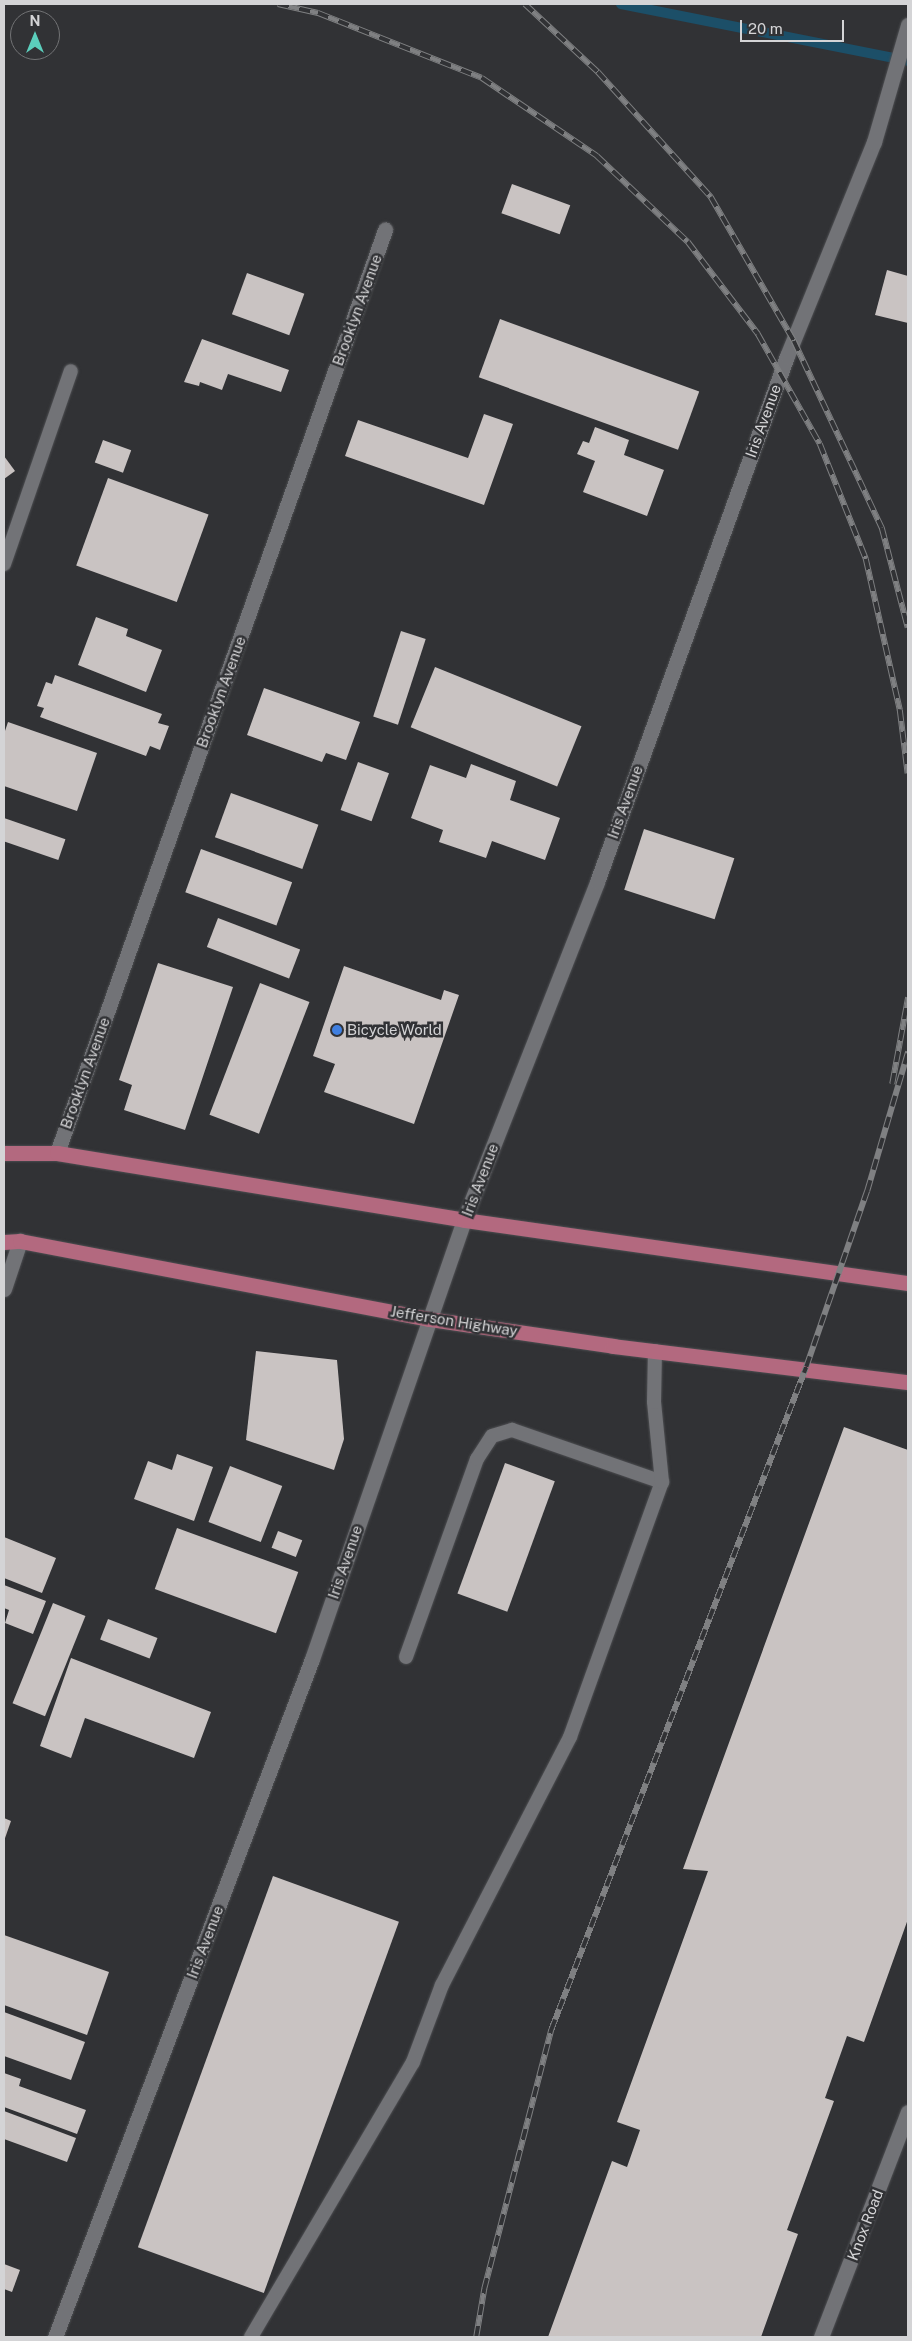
<!DOCTYPE html>
<html>
<head>
<meta charset="utf-8">
<style>
	body { margin:0 }
	#map { position:relative; width:912px; height:2341px; overflow:hidden; background:#313235; font-family:"Public Sans",sans-serif }
	div>[style] { position:absolute }
	[style*='--x'] { left:calc(var(--x)*1px); top:calc(var(--y)*1px); width:calc(var(--w)*1px); rotate:calc(var(--a)*1deg) }
	.stream>* { height:10px; margin:-5px; padding:0 5px; transform-origin:5px; border-radius:5px; background:#1c4f68 }
	.building>* { inset:0; background:#c9c3c2; transform-origin:0 0 }
	.roads { filter:drop-shadow(0 0 1px #4d4e51) drop-shadow(0 0 1px #4d4e51) }
	.lane>* { height:14px; margin:-7px; padding:0 7px; transform-origin:7px; border-radius:7px; background:#727377 }
	.street>* { height:15px; margin:-7.5px; padding:0 7.5px; transform-origin:7.5px; border-radius:7.5px; background:#727377 }
	.secondary>* { height:15px; margin:-7.5px; padding:0 7.5px; transform-origin:7.5px; border-radius:7.5px; background:#727377 }
	.primary>* { height:15px; margin:-7.5px; padding:0 7.5px; transform-origin:7.5px; border-radius:7.5px; background:#b3697f }
	.rail>* { height:5.5px; margin-top:-2.75px; transform-origin:0; background:repeating-linear-gradient(90deg,#313235 0 11px,#7f8082 0 22px); box-sizing:border-box; border-block:1px solid #7f8082 }
	.dots>* { width:14px; height:14px; translate:-50% -50%; box-sizing:border-box; border:2px solid #313235; border-radius:50% }
	span { translate:-50% -50%; white-space:nowrap; text-align:center; line-height:1.15; -webkit-text-stroke:5px #313235; paint-order:stroke }
	.street-label { font-size:15px; color:#d4d4d6 }
	.poi-label { font-size:15px; color:#d4d4d6 }
	.left { translate:0 -50%; text-align:left }
	.frame { position:absolute; inset:0; border:5px solid #d4d4d6; pointer-events:none }
	.north { position:absolute; left:10px; top:10px; width:50px; height:50px; box-sizing:border-box; background:#313235; border:1px solid #727375; border-radius:50%; rotate:0deg; font-size:14px; font-weight:700; line-height:20px; text-align:center; color:#d4d4d6 }
	.north::after { content:''; display:block; margin:auto; width:18px; height:22px; background:#5bcebc; clip-path:polygon(50% 0,100% 100%,50% 72%,0 100%) }
	.scale { position:absolute; left:740px; top:20px; width:104px; height:22px; box-sizing:border-box; border:2px solid #d4d4d6; border-top:0; padding-left:6px; font-size:15px; line-height:18px; white-space:nowrap; color:#d4d4d6; -webkit-text-stroke:4px #313235; paint-order:stroke }
</style>
</head>
<body>
<div id="map">
	<div class="stream">
		<i style="--x:621;--y:4;--w:293;--a:11.2"></i>
	</div>
	<div class="building">
		<i style="left:512px;top:184px;width:62px;height:31px;rotate:20deg"></i>
		<i style="clip-path:polygon(887px 270px,908px 276px,908px 323px,875px 315px)"></i>
		<i style="left:247px;top:273px;width:61px;height:44px;rotate:20deg"></i>
		<i style="left:500px;top:319px;width:212px;height:62px;rotate:20deg"></i>
		<i style="clip-path:polygon(202px 339px,289px 370px,281px 392px,228px 374px,222px 390px,200px 382px,199px 386px,184px 382px)"></i>
		<i style="clip-path:polygon(484px 414px,513px 424px,484px 505px,345px 456px,358px 420px,468px 458px)"></i>
		<i style="clip-path:polygon(595px 427px,629px 440px,624px 455px,664px 470px,647px 516px,583px 492px,595px 461px,577px 454px,583px 441px,589px 443px)"></i>
		<i style="left:103px;top:440px;width:30px;height:24px;rotate:20deg"></i>
		<i style="clip-path:polygon(4px 456px,15px 471px,4px 479px)"></i>
		<i style="left:108px;top:478px;width:107px;height:93px;rotate:20deg"></i>
		<i style="clip-path:polygon(96px 617px,128px 629px,126px 636px,162px 650px,146px 692px,78px 665px)"></i>
		<i style="left:401px;top:631px;width:26px;height:90px;rotate:18deg"></i>
		<i style="left:435px;top:667px;width:158px;height:65px;rotate:22deg"></i>
		<i style="clip-path:polygon(55px 675px,162px 714px,158px 723px,169px 726px,160px 750px,150px 746px,146px 756px,40px 717px,44px 708px,37px 706px,46px 682px,52px 684px)"></i>
		<i style="clip-path:polygon(264px 688px,360px 722px,346px 760px,326px 753px,322px 762px,247px 735px)"></i>
		<i style="clip-path:polygon(8px 722px,97px 753px,77px 811px,4px 786px,4px 734px)"></i>
		<i style="left:358px;top:762px;width:33px;height:51px;rotate:20deg"></i>
		<i style="clip-path:polygon(471px 764px,516px 781px,510px 800px,560px 818px,545px 860px,492px 841px,486px 858px,439px 842px,443px 830px,411px 818px,430px 765px,466px 778px)"></i>
		<i style="left:231px;top:793px;width:93px;height:47px;rotate:20deg"></i>
		<i style="left:4px;top:818px;width:65px;height:22px;rotate:19deg"></i>
		<i style="left:644px;top:829px;width:95px;height:64px;rotate:18deg"></i>
		<i style="left:201px;top:849px;width:97px;height:46px;rotate:20deg"></i>
		<i style="left:218px;top:918px;width:88px;height:31px;rotate:21deg"></i>
		<i style="clip-path:polygon(158px 963px,233px 987px,185px 1130px,124px 1110px,132px 1085px,119px 1080px)"></i>
		<i style="clip-path:polygon(344px 966px,441px 1000px,444px 990px,459px 995px,414px 1124px,324px 1092px,335px 1064px,313px 1056px)"></i>
		<i style="left:260px;top:983px;width:53px;height:141px;rotate:21deg"></i>
		<i style="clip-path:polygon(256px 1351px,337px 1360px,344px 1439px,334px 1470px,246px 1440px)"></i>
		<i style="clip-path:polygon(844px 1427px,908px 1450px,908px 1919px,864px 2042px,847px 2036px,825px 2098px,834px 2101px,787px 2230px,798px 2234px,761px 2337px,548px 2337px,612px 2161px,627px 2167px,640px 2130px,617px 2122px,708px 1871px,683px 1869px)"></i>
		<i style="clip-path:polygon(177px 1454px,213px 1467px,194px 1521px,134px 1499px,148px 1461px,172px 1470px)"></i>
		<i style="left:505px;top:1463px;width:53px;height:139px;rotate:20deg"></i>
		<i style="left:230px;top:1466px;width:56px;height:60px;rotate:21deg"></i>
		<i style="left:177px;top:1528px;width:129px;height:65px;rotate:20deg"></i>
		<i style="left:278px;top:1531px;width:26px;height:18px;rotate:21deg"></i>
		<i style="clip-path:polygon(4px 1537px,56px 1558px,42px 1593px,4px 1578px)"></i>
		<i style="clip-path:polygon(4px 1585px,46px 1601px,33px 1634px,5px 1623px,9px 1610px,4px 1608px)"></i>
		<i style="left:53px;top:1603px;width:35px;height:108px;rotate:22deg"></i>
		<i style="left:108px;top:1619px;width:53px;height:22px;rotate:21deg"></i>
		<i style="clip-path:polygon(71px 1658px,211px 1712px,194px 1758px,85px 1718px,71px 1758px,40px 1746px)"></i>
		<i style="clip-path:polygon(4px 1818px,11px 1821px,4px 1841px)"></i>
		<i style="left:273px;top:1876px;width:134px;height:395px;rotate:20deg"></i>
		<i style="clip-path:polygon(4px 1935px,109px 1972px,87px 2035px,4px 2005px)"></i>
		<i style="clip-path:polygon(4px 2012px,85px 2042px,71px 2080px,4px 2056px)"></i>
		<i style="clip-path:polygon(4px 2073px,21px 2079px,19px 2086px,86px 2110px,77px 2134px,4px 2107px)"></i>
		<i style="clip-path:polygon(4px 2111px,76px 2138px,67px 2162px,4px 2139px)"></i>
		<i style="clip-path:polygon(4px 2264px,20px 2270px,12px 2292px,4px 2289px)"></i>
	</div>
	<div class="roads">
		<div class="lane">
			<i style="--x:4;--y:564;--w:204;--a:-70.9"></i>
			<i style="--x:406;--y:1657;--w:210;--a:-70.3"></i>
			<i style="--x:477;--y:1459;--w:27;--a:-57"></i>
			<i style="--x:492;--y:1436;--w:21;--a:-17"></i>
			<i style="--x:512;--y:1430;--w:159;--a:19.1"></i>
			<i style="--x:251;--y:2337;--w:319;--a:-59.5"></i>
			<i style="--x:413;--y:2062;--w:82;--a:-69.4"></i>
			<i style="--x:442;--y:1985;--w:279;--a:-62.7"></i>
			<i style="--x:570;--y:1737;--w:271;--a:-70.2"></i>
			<i style="--x:662;--y:1482;--w:80;--a:-95.7"></i>
			<i style="--x:654;--y:1402;--w:51;--a:-88.9"></i>
		</div>
		<div class="street">
			<i style="--x:57;--y:1153;--w:980;--a:-70.44"></i>
			<i style="--x:55;--y:2337;--w:725;--a:-69.24"></i>
			<i style="--x:312;--y:1659;--w:465;--a:-70.9"></i>
			<i style="--x:464;--y:1220;--w:363;--a:-68.5"></i>
			<i style="--x:597;--y:882;--w:559;--a:-70.14"></i>
			<i style="--x:787;--y:356;--w:231;--a:-67.9"></i>
			<i style="--x:874;--y:142;--w:122;--a:-73.8"></i>
			<i style="--x:821;--y:2337;--w:241;--a:-68.9"></i>
		</div>
		<div class="secondary">
			<i style="--x:4;--y:1289;--w:51;--a:-71.6"></i>
		</div>
		<div class="primary">
			<i style="--x:4;--y:1153;--w:53;--a:0"></i>
			<i style="--x:57;--y:1153;--w:412;--a:9.3"></i>
			<i style="--x:464;--y:1220;--w:448;--a:8.1"></i>
			<i style="--x:4;--y:1242;--w:16;--a:-4"></i>
			<i style="--x:20;--y:1241;--w:416;--a:10.8"></i>
			<i style="--x:429;--y:1319;--w:186;--a:8.3"></i>
			<i style="--x:613;--y:1346;--w:297;--a:7"></i>
		</div>
	</div>
	<div class="rail">
		<i style="--x:278;--y:4;--w:41;--a:12.7"></i>
		<i style="--x:318;--y:13;--w:176;--a:21.6"></i>
		<i style="--x:482;--y:78;--w:139;--a:34.1"></i>
		<i style="--x:597;--y:156;--w:125;--a:43.4"></i>
		<i style="--x:688;--y:242;--w:116;--a:52.7"></i>
		<i style="--x:758;--y:334;--w:126;--a:60.6"></i>
		<i style="--x:820;--y:444;--w:124;--a:68.2"></i>
		<i style="--x:866;--y:559;--w:155;--a:77.3"></i>
		<i style="--x:900;--y:710;--w:64;--a:82.9"></i>
		<i style="--x:525;--y:4;--w:100;--a:43"></i>
		<i style="--x:598;--y:72;--w:169;--a:47.9"></i>
		<i style="--x:711;--y:197;--w:166;--a:60"></i>
		<i style="--x:794;--y:341;--w:207;--a:64.8"></i>
		<i style="--x:882;--y:528;--w:103;--a:75.4"></i>
		<i style="--x:892;--y:1084;--w:88;--a:-79.6"></i>
		<i style="--x:476;--y:2337;--w:49;--a:-80.5"></i>
		<i style="--x:484;--y:2289;--w:268;--a:-75.5"></i>
		<i style="--x:551;--y:2030;--w:710;--a:-68.96"></i>
		<i style="--x:806;--y:1367;--w:186;--a:-70.9"></i>
		<i style="--x:867;--y:1191;--w:145;--a:-73.6"></i>
	</div>
	<div class="dots">
		<i style="left:337px;top:1030px;background:#3f7fe0"></i>
	</div>
	<div class="street-label">
		<span style="left:357px;top:310px;rotate:-70deg">Brooklyn Avenue</span>
		<span style="left:763px;top:421px;rotate:-70deg">Iris Avenue</span>
		<span style="left:221px;top:692px;rotate:-70deg">Brooklyn Avenue</span>
		<span style="left:625px;top:802px;rotate:-70deg">Iris Avenue</span>
		<span style="left:85px;top:1073px;rotate:-70deg">Brooklyn Avenue</span>
		<span style="left:480px;top:1180px;rotate:-69deg">Iris Avenue</span>
		<span style="left:454px;top:1321px;rotate:9deg">Jefferson Highway</span>
		<span style="left:345px;top:1562px;rotate:-71deg">Iris Avenue</span>
		<span style="left:205px;top:1942px;rotate:-69deg">Iris Avenue</span>
		<span style="left:865px;top:2225px;rotate:-69deg">Knox Road</span>
	</div>
	<div class="poi-label">
		<span class="left" style="left:347px;top:1030px">Bicycle World</span>
	</div>
	<div class="frame"></div>
	<div class="north">N</div>
	<div class="scale">20 m</div>
</div>
</body>
</html>
